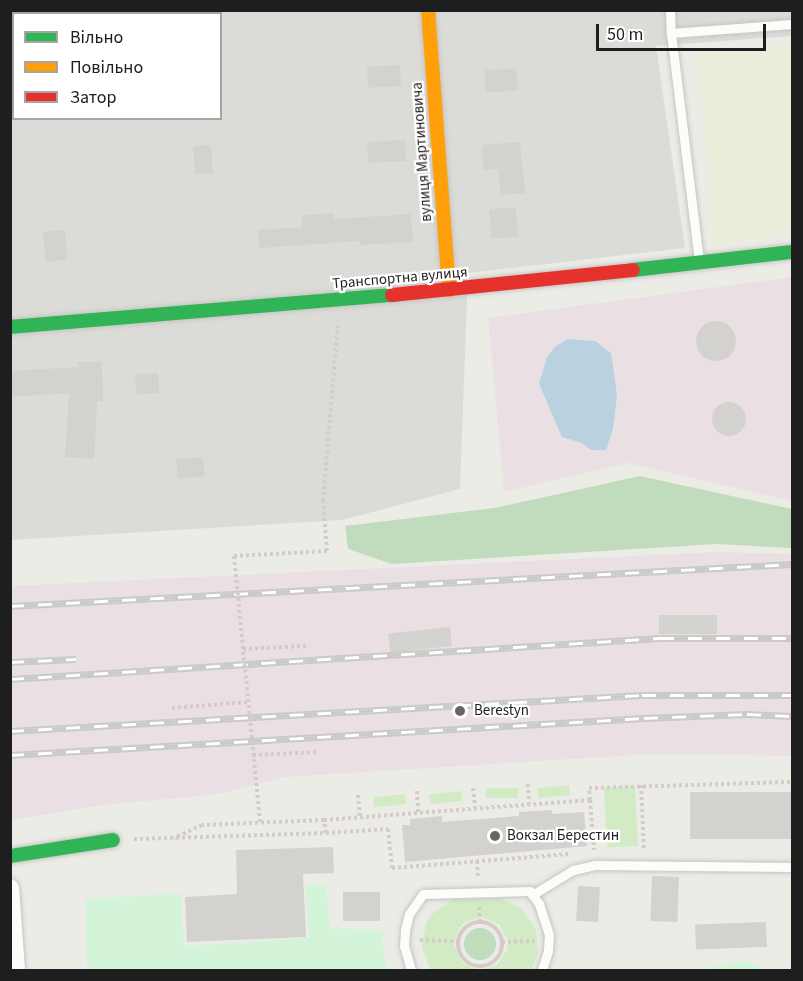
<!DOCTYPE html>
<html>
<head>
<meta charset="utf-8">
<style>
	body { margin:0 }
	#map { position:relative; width:803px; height:981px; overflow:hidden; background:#ecece7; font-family:"Source Sans 3",sans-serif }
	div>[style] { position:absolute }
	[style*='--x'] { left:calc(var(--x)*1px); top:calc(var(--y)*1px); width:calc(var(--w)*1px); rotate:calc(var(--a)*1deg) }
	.residential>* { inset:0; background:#dbdbd8 }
	.industrial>* { inset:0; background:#eae0e4 }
	.farmland>* { inset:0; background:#e9edda }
	.grass>* { inset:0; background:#d2ebc5; transform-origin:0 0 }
	.forest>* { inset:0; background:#c1dcbc }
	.round { border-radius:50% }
	.park>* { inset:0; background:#d4f4da }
	.water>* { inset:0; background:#bad1e0 }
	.building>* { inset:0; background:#d3d2ce; transform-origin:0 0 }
	.path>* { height:4px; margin-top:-2px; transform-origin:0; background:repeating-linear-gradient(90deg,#d6cbc7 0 3px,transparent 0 6px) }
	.path>.ring { margin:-2px; padding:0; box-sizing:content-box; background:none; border:4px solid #d6cbc7; border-radius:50% }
	.roads { filter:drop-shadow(0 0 2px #c5c5c3) drop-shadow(0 0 2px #c5c5c3) }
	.lane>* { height:9px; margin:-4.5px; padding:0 4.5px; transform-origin:4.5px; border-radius:4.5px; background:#fcfcfb }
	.street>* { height:18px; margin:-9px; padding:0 9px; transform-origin:9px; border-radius:9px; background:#fcfcfb }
	.fast>* { height:14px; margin:-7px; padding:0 7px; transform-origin:7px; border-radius:7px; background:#30b455 }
	.slow>* { height:14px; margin:-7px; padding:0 7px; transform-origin:7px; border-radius:7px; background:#ff9f0a }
	.jam>* { height:14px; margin:-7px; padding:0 7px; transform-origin:7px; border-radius:7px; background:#e5322d }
	.rail>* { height:7px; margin-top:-3.5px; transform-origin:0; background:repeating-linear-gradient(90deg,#fff 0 14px,#cacac9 0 28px); box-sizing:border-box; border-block:2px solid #cacac9 }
	.path-bridge>* { height:4px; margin-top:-2px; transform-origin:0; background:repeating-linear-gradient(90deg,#d6cbc7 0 3px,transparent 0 6px) }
	.dots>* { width:16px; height:16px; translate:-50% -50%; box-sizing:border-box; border:3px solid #fff; border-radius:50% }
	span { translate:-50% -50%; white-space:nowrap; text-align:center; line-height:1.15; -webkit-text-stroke:4.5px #fff; paint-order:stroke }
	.street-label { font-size:15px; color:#1e1e1e }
	.poi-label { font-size:15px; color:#1e1e1e }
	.left { translate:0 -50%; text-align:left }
	.frame { position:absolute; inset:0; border:12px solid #1e1e1e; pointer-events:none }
	.legend { position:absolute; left:12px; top:12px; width:210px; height:108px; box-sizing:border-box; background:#fff; border:2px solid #a5a5a5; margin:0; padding:8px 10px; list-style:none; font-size:18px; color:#1e1e1e }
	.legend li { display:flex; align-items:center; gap:12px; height:30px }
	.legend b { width:30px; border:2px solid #a5a5a5 }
	.scale { position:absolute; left:596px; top:24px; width:170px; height:27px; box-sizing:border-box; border:3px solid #1e1e1e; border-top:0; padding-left:8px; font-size:18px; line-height:21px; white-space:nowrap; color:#1e1e1e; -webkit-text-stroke:4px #fff; paint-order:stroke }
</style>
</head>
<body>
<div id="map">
	<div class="residential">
		<i style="clip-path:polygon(evenodd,11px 11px,792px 11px,792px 36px,656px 46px,685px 248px,468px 273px,460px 489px,342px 520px,11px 540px,11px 11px,14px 14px,220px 14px,220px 118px,14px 118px,14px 14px)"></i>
	</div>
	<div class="industrial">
		<i style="clip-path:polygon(792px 277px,792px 501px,628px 463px,504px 492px,488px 318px)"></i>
		<i style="clip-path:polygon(718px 552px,792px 554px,792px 756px,653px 754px,286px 777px,219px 794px,105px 805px,11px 820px,10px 586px)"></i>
	</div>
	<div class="farmland">
		<i style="clip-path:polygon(792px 45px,792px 235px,713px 244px,699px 53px)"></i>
	</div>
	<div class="grass">
		<i style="left:569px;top:785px;width:10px;height:32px;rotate:84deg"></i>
		<i style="left:635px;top:786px;width:60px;height:31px;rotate:87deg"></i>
		<i style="left:518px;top:788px;width:10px;height:32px;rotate:90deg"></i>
		<i style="left:461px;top:791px;width:10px;height:32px;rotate:84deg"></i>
		<i style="left:405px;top:794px;width:10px;height:32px;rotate:84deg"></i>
		<i style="clip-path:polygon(evenodd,500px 898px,522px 909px,536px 929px,538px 954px,531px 970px,430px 970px,422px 947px,426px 923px,433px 913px,453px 899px,500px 898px,482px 917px,499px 924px,508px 941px,507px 950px,497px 965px,479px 970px,462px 963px,454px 946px,459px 928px,465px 922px,482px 917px)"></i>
	</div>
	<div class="forest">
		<i style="clip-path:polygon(640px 476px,792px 509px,792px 548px,717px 544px,392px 564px,348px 549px,345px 526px,494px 508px)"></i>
		<i class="round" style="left:464px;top:928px;width:32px;height:32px"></i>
	</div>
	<div class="park">
		<i style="clip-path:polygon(326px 884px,330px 928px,383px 930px,383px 947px,388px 970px,87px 970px,86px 899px,181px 893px,184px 946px,309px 938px,306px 885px)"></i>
		<i style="clip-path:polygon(737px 961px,757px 964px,762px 970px,703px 970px)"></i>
	</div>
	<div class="water">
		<i style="clip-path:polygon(568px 339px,595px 341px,611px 353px,617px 395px,613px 429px,606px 450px,591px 450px,582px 443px,562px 437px,539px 384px,547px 357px,556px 346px)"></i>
	</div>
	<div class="building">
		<i style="left:400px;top:65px;width:21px;height:33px;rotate:87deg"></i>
		<i style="left:516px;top:68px;width:22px;height:32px;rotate:85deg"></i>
		<i style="left:405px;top:140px;width:21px;height:38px;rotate:87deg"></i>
		<i style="clip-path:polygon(520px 142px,525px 193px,500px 195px,499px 169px,483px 170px,482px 145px)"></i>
		<i style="left:211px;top:145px;width:28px;height:18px;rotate:86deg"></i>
		<i style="left:516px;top:207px;width:30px;height:27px;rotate:86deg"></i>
		<i style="clip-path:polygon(333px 213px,334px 219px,411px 214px,413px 242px,360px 245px,360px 241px,259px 248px,258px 230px,302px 227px,302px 215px)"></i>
		<i style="left:65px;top:230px;width:30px;height:22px;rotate:86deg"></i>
		<i class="round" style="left:696px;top:321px;width:40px;height:40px"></i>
		<i style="clip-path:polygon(78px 362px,102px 362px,103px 401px,97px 401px,94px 459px,65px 457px,69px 393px,10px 397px,10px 371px,78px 367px)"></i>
		<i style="left:158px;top:373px;width:20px;height:23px;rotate:87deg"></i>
		<i class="round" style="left:712px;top:402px;width:34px;height:34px"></i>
		<i style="left:203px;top:457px;width:19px;height:27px;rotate:84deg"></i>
		<i style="left:717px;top:615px;width:19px;height:58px;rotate:90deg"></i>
		<i style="left:450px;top:627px;width:19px;height:62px;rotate:84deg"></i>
		<i style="left:792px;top:792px;width:47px;height:102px;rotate:90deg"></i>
		<i style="clip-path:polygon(552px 810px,552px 814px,584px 812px,587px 846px,405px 862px,402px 825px,410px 825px,410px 819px,442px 816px,442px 822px,519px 816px,519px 812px)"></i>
		<i style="clip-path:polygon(333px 847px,334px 873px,303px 874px,306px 937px,187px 942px,185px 897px,237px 894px,236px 850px)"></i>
		<i style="left:652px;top:876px;width:27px;height:45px;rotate:2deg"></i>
		<i style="left:578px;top:886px;width:22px;height:35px;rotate:3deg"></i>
		<i style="left:343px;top:892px;width:37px;height:29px"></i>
		<i style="left:766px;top:922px;width:25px;height:71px;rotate:88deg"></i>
	</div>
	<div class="path">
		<i style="--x:234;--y:556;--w:93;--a:-3.1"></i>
		<i style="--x:327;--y:551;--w:50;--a:-94.6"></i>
		<i style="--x:323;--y:501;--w:180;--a:-85.2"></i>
		<i style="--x:243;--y:649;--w:63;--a:-2.7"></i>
		<i style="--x:172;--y:708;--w:76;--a:-4.5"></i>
		<i style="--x:253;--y:755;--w:63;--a:-2.7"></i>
		<i style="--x:528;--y:784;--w:20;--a:87"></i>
		<i style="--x:641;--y:785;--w:65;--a:87.4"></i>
		<i style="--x:473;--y:788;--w:20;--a:84"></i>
		<i style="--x:417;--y:791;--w:21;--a:87"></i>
		<i style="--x:358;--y:795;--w:22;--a:85"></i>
		<i style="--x:590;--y:800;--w:50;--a:85.4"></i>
		<i style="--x:324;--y:820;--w:267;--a:-4.3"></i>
		<i style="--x:590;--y:800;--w:12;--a:-95"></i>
		<i style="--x:589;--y:788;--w:203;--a:-1.7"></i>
		<i style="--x:326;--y:833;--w:62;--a:-3.7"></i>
		<i style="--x:388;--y:829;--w:39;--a:84"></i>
		<i style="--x:392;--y:868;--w:177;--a:-4.5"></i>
		<i style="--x:134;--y:839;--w:192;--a:-1.8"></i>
		<i style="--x:326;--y:833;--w:13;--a:-99"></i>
		<i style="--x:324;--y:820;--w:122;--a:177.7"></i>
		<i style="--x:202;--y:825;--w:31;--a:155"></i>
		<i style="--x:477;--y:861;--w:17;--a:87"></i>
		<i style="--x:479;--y:907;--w:15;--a:86"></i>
		<i class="ring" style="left:458px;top:922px;width:40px;height:40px"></i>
		<i style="--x:420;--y:940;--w:38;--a:2"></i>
		<i style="--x:502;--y:942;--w:32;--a:-2"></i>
	</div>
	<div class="roads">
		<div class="lane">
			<i style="--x:670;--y:10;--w:23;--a:88"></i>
			<i style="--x:671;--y:33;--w:121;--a:-4.3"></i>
			<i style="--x:671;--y:33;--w:230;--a:83"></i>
			<i style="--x:532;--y:895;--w:48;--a:-31.4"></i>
			<i style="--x:573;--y:870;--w:23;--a:-13"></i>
			<i style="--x:595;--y:865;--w:197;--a:0.6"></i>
			<i style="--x:411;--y:970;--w:25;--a:-106"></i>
			<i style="--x:404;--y:946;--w:16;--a:-86"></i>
			<i style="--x:405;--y:930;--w:16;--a:-76"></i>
			<i style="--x:409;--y:914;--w:24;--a:-55"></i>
			<i style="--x:423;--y:894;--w:107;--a:-1.6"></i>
			<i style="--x:530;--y:891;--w:16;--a:55"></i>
			<i style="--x:539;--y:904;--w:33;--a:72"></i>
			<i style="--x:549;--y:935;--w:16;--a:94"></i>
			<i style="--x:548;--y:951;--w:20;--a:108"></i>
		</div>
		<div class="street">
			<i style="--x:10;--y:888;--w:82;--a:85.8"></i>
		</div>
		<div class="fast">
			<i style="--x:633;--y:270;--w:160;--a:-6.5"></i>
			<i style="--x:10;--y:327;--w:383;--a:-4.8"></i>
			<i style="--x:10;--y:856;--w:104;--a:-8.8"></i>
		</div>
		<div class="slow">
			<i style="--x:428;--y:10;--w:281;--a:85.7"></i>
		</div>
		<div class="jam">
			<i style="--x:392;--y:295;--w:242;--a:-5.9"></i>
		</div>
	</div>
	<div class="rail">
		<i style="--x:10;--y:606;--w:783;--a:-3.07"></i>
		<i style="--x:10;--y:662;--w:66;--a:-2.6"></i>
		<i style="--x:10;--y:679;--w:651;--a:-3.61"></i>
		<i style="--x:660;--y:638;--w:132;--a:0"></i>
		<i style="--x:10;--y:731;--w:633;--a:-3.26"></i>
		<i style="--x:642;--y:695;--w:150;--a:0"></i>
		<i style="--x:10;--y:755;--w:635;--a:-3.34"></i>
		<i style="--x:644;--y:718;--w:103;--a:-2.2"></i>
		<i style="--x:747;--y:714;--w:45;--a:2.5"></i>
	</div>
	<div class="path-bridge">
		<i style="--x:234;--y:556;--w:267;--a:84.4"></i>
	</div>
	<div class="dots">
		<i style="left:460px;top:711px;background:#666664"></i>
		<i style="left:495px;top:836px;background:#666664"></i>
	</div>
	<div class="street-label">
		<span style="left:422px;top:152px;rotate:-94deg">вулиця Мартиновича</span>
		<span style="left:400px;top:278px;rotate:-5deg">Транспортна вулиця</span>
	</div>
	<div class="poi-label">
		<span class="left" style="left:474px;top:711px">Berestyn</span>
		<span class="left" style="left:507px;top:836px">Вокзал Берестин</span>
	</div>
	<div class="frame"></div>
	<ul class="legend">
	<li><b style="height:8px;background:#30b455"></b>Вільно</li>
	<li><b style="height:8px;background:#ff9f0a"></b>Повільно</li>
	<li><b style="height:8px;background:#e5322d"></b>Затор</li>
	</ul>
	<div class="scale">50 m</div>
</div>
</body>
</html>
